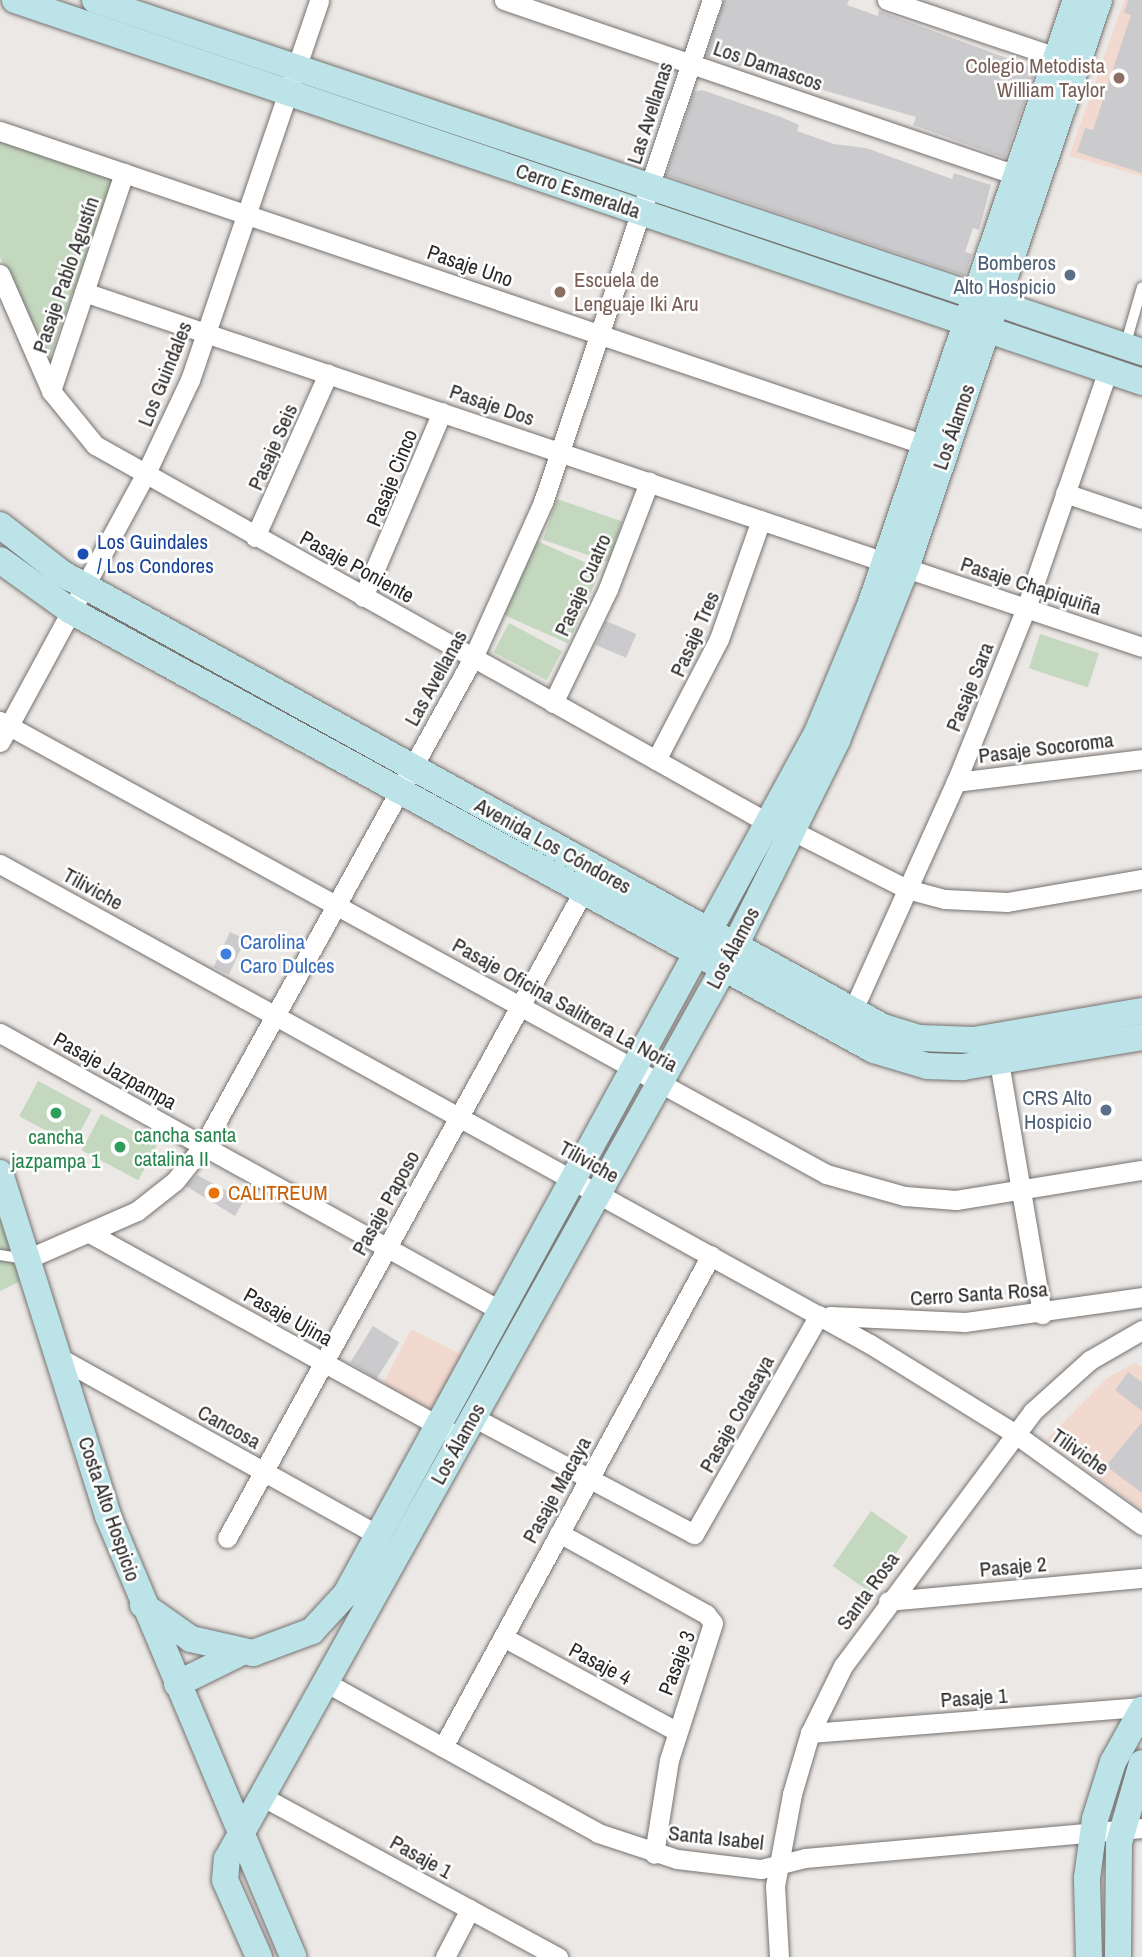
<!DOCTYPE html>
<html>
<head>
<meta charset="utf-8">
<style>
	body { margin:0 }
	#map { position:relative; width:1142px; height:1957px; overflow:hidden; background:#ece8e5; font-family:"Archivo Narrow",sans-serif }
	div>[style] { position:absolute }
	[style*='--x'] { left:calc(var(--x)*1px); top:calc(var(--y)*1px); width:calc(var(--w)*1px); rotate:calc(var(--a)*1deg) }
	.education>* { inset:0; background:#f2d9d0; transform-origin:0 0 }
	.green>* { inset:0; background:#c4d7bf; transform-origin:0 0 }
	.building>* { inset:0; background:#cbcacd; transform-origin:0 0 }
	.roads { filter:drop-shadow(0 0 2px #757270) drop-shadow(0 0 2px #757270) }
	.lane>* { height:10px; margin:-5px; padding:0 5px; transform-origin:5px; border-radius:5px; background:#fff }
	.street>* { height:19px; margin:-9.5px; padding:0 9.5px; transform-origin:9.5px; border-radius:9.5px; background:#fff }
	.secondary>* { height:26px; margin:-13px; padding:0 13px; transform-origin:13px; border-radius:13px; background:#bce4e8 }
	.dots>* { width:19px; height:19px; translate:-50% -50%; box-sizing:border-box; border:4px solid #fff; border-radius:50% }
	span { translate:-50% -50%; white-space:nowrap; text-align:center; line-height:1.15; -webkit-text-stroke:5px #fff; paint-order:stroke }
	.street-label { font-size:21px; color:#2a2827 }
	.education-label { font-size:21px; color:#785e54 }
	.right { translate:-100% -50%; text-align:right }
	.left { translate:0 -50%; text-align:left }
	.service-label { font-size:21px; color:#4e5e75 }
	.transit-label { font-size:21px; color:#164399 }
	.shop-label { font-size:21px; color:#366cbe }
	.leisure-label { font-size:21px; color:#27864d }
	.food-label { font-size:21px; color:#c56008 }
</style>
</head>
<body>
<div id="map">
	<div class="education">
		<i style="clip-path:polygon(1124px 0,1142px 0,1142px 176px,1069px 156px)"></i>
		<i style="left:411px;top:1329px;width:58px;height:64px;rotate:27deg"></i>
		<i style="clip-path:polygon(1135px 1363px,1142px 1367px,1142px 1510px,1046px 1440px,1107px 1378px)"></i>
	</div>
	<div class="green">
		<i style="clip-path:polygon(0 137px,114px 179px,50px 357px,0 257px)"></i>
		<i style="left:557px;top:499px;width:69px;height:43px;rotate:19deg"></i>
		<i style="left:537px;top:541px;width:70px;height:81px;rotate:24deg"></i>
		<i style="left:509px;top:623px;width:60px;height:33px;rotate:28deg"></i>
		<i style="left:1040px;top:634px;width:62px;height:36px;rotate:18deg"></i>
		<i style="left:38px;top:1081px;width:61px;height:40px;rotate:28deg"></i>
		<i style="left:101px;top:1114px;width:64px;height:41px;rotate:28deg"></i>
		<i style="clip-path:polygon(0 1203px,25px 1279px,0 1291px)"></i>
		<i style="left:871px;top:1511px;width:45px;height:67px;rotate:35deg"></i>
	</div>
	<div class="building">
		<i style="clip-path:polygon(724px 0,849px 0,847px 5px,878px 16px,879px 11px,1036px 69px,1005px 158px,913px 125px,916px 117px,706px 56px)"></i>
		<i style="clip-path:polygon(1128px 0,1142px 0,1142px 173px,1077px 152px,1085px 128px,1093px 130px,1131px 15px,1124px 13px)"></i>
		<i style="clip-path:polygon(702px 90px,781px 117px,799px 125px,797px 131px,834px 144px,866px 148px,952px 179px,954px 173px,991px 185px,979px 230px,973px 228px,965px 252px,972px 254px,965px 276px,666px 175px,694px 92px)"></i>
		<i style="left:606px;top:621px;width:33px;height:26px;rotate:23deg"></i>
		<i style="left:230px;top:932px;width:17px;height:39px;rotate:25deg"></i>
		<i style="clip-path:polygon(197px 1175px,244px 1200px,235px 1216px,186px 1186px)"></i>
		<i style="left:373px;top:1326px;width:31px;height:43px;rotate:32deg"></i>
		<i style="clip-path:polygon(1128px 1372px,1142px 1382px,1142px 1411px,1115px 1390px)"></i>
		<i style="clip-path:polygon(1142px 1422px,1142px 1493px,1106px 1466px)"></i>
	</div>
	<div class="roads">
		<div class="lane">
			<i style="--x:1125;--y:346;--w:61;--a:-73.9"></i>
			<i style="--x:0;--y:1255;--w:24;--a:9"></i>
		</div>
		<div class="street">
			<i style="--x:504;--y:0;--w:541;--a:18.87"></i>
			<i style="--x:887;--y:0;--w:178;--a:18.6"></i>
			<i style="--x:0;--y:131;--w:977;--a:18.75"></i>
			<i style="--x:0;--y:274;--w:128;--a:66.4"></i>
			<i style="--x:51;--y:391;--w:70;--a:50.8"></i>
			<i style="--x:95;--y:445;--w:774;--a:29.31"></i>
			<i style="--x:84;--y:292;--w:845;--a:18.63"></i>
			<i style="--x:51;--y:391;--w:230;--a:-71.5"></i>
			<i style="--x:1065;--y:493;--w:81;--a:18.7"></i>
			<i style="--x:255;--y:537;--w:179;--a:-65.9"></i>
			<i style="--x:906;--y:568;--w:249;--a:18.5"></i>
			<i style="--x:363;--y:597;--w:201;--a:-66.9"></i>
			<i style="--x:553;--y:703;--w:127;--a:-64.2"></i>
			<i style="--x:608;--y:589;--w:115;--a:-69"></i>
			<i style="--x:0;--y:721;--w:942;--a:28.74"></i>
			<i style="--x:826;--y:1174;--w:82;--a:15.6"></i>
			<i style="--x:905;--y:1196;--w:51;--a:4.5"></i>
			<i style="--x:956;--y:1200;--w:188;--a:-9.2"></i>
			<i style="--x:0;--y:742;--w:304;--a:-61.5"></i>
			<i style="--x:145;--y:475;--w:105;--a:-64.7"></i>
			<i style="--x:190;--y:380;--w:401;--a:-71.2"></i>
			<i style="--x:656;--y:760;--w:136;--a:-62.5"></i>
			<i style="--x:719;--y:639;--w:126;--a:-70.6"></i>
			<i style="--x:956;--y:782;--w:187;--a:-7"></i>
			<i style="--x:793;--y:831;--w:128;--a:27"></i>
			<i style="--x:907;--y:889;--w:39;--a:15"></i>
			<i style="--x:945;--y:899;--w:62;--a:2.8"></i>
			<i style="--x:1007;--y:902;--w:137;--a:-9.7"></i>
			<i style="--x:0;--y:864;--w:994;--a:28.89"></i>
			<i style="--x:870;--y:1344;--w:169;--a:31.7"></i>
			<i style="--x:1014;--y:1433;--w:158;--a:35.7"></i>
			<i style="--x:852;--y:1012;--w:252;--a:-65.7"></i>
			<i style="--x:956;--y:782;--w:188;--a:-68.1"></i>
			<i style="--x:1026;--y:608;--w:252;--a:-71"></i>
			<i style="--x:0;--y:1033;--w:575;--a:29.02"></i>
			<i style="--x:999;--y:1062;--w:256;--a:80.3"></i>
			<i style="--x:93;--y:1235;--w:406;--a:28.9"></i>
			<i style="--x:27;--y:1259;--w:120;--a:-23.6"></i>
			<i style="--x:137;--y:1211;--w:48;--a:-38.3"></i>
			<i style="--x:175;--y:1181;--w:45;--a:-51.3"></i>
			<i style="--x:203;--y:1146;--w:558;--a:-61.05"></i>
			<i style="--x:473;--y:658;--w:171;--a:-65.8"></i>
			<i style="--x:543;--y:502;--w:530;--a:-71.39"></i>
			<i style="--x:830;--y:1316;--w:135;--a:2.5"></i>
			<i style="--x:965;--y:1322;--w:179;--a:-8"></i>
			<i style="--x:58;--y:1357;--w:368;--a:29.1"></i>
			<i style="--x:473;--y:1417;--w:250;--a:27.9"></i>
			<i style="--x:694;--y:1534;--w:252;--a:-60.3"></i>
			<i style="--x:559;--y:1533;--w:168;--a:28.9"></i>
			<i style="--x:706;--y:1614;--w:11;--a:52"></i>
			<i style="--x:713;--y:1623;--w:144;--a:107.8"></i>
			<i style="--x:669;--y:1760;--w:95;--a:99.1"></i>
			<i style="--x:227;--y:1538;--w:740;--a:-61.15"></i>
			<i style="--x:888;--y:1601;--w:255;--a:-5.2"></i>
			<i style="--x:503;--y:1637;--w:197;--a:28.5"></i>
			<i style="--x:325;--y:1682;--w:312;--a:28.9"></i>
			<i style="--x:598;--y:1833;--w:83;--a:18.2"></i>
			<i style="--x:677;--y:1859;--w:85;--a:6.8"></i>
			<i style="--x:761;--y:1869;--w:45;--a:-14"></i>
			<i style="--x:805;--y:1858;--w:338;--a:-5.1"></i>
			<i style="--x:810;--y:1733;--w:333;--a:-4.5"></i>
			<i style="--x:443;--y:1747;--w:560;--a:-61.42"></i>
			<i style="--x:263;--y:1797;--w:336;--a:28.5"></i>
			<i style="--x:445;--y:1957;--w:54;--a:-62.5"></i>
			<i style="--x:779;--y:1957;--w:71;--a:-93.2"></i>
			<i style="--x:775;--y:1886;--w:94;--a:-79.5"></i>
			<i style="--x:792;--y:1794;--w:64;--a:-73.6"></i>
			<i style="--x:810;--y:1733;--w:75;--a:-63.8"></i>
			<i style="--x:843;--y:1666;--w:317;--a:-53.3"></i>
			<i style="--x:1032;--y:1412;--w:78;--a:-41.9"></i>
			<i style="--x:1090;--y:1360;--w:60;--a:-30"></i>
		</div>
		<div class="secondary">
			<i style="--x:15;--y:0;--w:1190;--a:18.72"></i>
			<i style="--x:95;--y:0;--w:1105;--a:18.58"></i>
			<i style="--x:0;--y:525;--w:80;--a:37.9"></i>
			<i style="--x:63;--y:574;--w:937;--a:28.92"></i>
			<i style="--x:883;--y:1027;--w:38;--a:17"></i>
			<i style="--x:919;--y:1038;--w:55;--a:2.1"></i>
			<i style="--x:974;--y:1040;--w:170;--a:-9.8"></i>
			<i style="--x:0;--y:560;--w:87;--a:35.7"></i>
			<i style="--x:71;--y:611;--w:915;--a:28.67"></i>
			<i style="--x:874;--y:1050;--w:55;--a:16.8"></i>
			<i style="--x:927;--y:1066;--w:36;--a:2"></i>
			<i style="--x:963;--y:1067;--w:181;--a:-9.5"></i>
			<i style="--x:0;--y:1173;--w:360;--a:72.5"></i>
			<i style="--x:108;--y:1516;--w:478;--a:67.2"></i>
			<i style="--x:143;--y:1605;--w:59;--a:35.3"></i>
			<i style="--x:191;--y:1639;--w:64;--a:12.7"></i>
			<i style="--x:253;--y:1653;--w:63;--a:-20.4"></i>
			<i style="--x:312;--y:1631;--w:50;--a:-47.4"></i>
			<i style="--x:346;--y:1594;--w:981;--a:-61.32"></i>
			<i style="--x:817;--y:733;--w:141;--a:-67.4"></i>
			<i style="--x:871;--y:603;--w:637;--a:-71.22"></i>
			<i style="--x:177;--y:1684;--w:70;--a:-26.2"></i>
			<i style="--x:259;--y:1957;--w:84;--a:-113.8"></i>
			<i style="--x:225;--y:1880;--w:21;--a:-85"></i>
			<i style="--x:227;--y:1859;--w:1020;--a:-60.85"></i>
			<i style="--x:724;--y:968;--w:254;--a:-63.6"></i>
			<i style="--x:837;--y:740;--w:185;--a:-68.1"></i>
			<i style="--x:906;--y:568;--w:600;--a:-71.23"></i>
			<i style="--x:1089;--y:1957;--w:79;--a:-91.5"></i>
			<i style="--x:1087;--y:1878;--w:60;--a:-82.3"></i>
			<i style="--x:1095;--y:1819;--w:60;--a:-72.5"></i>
			<i style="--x:1113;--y:1762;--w:60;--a:-60.9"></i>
			<i style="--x:1118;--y:1957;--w:114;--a:-89.5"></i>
			<i style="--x:1119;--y:1843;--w:83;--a:-74"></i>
		</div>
	</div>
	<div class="dots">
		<i style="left:1119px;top:78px;background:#8d6e63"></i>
		<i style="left:1070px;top:275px;background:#5c6f8a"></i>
		<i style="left:560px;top:292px;background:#8d6e63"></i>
		<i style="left:83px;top:554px;background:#1a4fb4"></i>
		<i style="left:226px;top:954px;background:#3f7fe0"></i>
		<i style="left:1106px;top:1110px;background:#5c6f8a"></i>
		<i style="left:56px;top:1113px;background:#2e9e5b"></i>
		<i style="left:120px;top:1147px;background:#2e9e5b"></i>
		<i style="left:214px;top:1193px;background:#e8710a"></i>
	</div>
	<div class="street-label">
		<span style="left:768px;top:66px;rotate:19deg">Los Damascos</span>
		<span style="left:650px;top:113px;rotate:-72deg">Las Avellanas</span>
		<span style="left:578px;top:191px;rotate:19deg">Cerro Esmeralda</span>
		<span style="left:470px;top:266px;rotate:19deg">Pasaje Uno</span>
		<span style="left:66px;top:275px;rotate:-71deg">Pasaje Pablo Agustín</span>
		<span style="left:165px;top:374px;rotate:-68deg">Los Guindales</span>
		<span style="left:492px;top:405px;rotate:19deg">Pasaje Dos</span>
		<span style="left:954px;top:427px;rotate:-71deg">Los Álamos</span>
		<span style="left:273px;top:447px;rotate:-66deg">Pasaje Seis</span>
		<span style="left:392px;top:478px;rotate:-68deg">Pasaje Cinco</span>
		<span style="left:357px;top:567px;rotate:29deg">Pasaje Poniente</span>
		<span style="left:583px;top:585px;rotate:-66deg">Pasaje Cuatro</span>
		<span style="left:1031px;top:586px;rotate:18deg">Pasaje Chapiquiña</span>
		<span style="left:695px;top:634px;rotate:-66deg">Pasaje Tres</span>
		<span style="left:436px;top:678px;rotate:-61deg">Las Avellanas</span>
		<span style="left:970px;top:687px;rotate:-68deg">Pasaje Sara</span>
		<span style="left:1046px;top:748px;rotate:-7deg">Pasaje Socoroma</span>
		<span style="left:553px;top:846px;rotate:29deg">Avenida Los Cóndores</span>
		<span style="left:93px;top:889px;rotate:29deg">Tiliviche</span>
		<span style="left:733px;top:948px;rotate:-62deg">Los Álamos</span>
		<span style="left:565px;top:1005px;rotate:29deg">Pasaje Oficina Salitrera La Noria</span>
		<span style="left:115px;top:1071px;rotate:29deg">Pasaje Jazpampa</span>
		<span style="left:589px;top:1162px;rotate:29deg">Tiliviche</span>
		<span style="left:386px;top:1203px;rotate:-61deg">Pasaje Paposo</span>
		<span style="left:979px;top:1294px;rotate:-4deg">Cerro Santa Rosa</span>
		<span style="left:288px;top:1317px;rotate:29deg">Pasaje Ujina</span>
		<span style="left:737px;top:1414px;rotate:-61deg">Pasaje Cotasaya</span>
		<span style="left:229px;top:1427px;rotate:29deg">Cancosa</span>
		<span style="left:458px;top:1444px;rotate:-61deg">Los Álamos</span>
		<span style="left:1080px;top:1452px;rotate:35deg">Tiliviche</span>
		<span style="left:557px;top:1490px;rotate:-61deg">Pasaje Macaya</span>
		<span style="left:109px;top:1509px;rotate:71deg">Costa Alto Hospicio</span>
		<span style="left:1013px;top:1567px;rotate:-5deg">Pasaje 2</span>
		<span style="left:868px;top:1591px;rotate:-54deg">Santa Rosa</span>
		<span style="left:677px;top:1663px;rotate:-69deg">Pasaje 3</span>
		<span style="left:600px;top:1664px;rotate:28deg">Pasaje 4</span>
		<span style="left:974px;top:1698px;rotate:-4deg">Pasaje 1</span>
		<span style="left:716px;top:1838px;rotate:6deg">Santa Isabel</span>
		<span style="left:421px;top:1857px;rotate:29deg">Pasaje 1</span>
	</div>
	<div class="education-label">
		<span class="right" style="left:1105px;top:78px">Colegio Metodista<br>William Taylor</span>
		<span class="left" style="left:574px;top:292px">Escuela de<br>Lenguaje Iki Aru</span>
	</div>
	<div class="service-label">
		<span class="right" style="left:1056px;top:275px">Bomberos<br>Alto Hospicio</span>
		<span class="right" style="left:1092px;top:1110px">CRS Alto<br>Hospicio</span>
	</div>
	<div class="transit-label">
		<span class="left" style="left:97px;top:554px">Los Guindales<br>/ Los Condores</span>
	</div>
	<div class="shop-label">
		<span class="left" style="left:240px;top:954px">Carolina<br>Caro Dulces</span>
	</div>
	<div class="leisure-label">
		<span class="left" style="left:134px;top:1147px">cancha santa<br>catalina II</span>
		<span style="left:56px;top:1149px">cancha<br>jazpampa 1</span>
	</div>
	<div class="food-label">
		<span class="left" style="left:228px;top:1193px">CALITREUM</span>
	</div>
</div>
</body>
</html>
